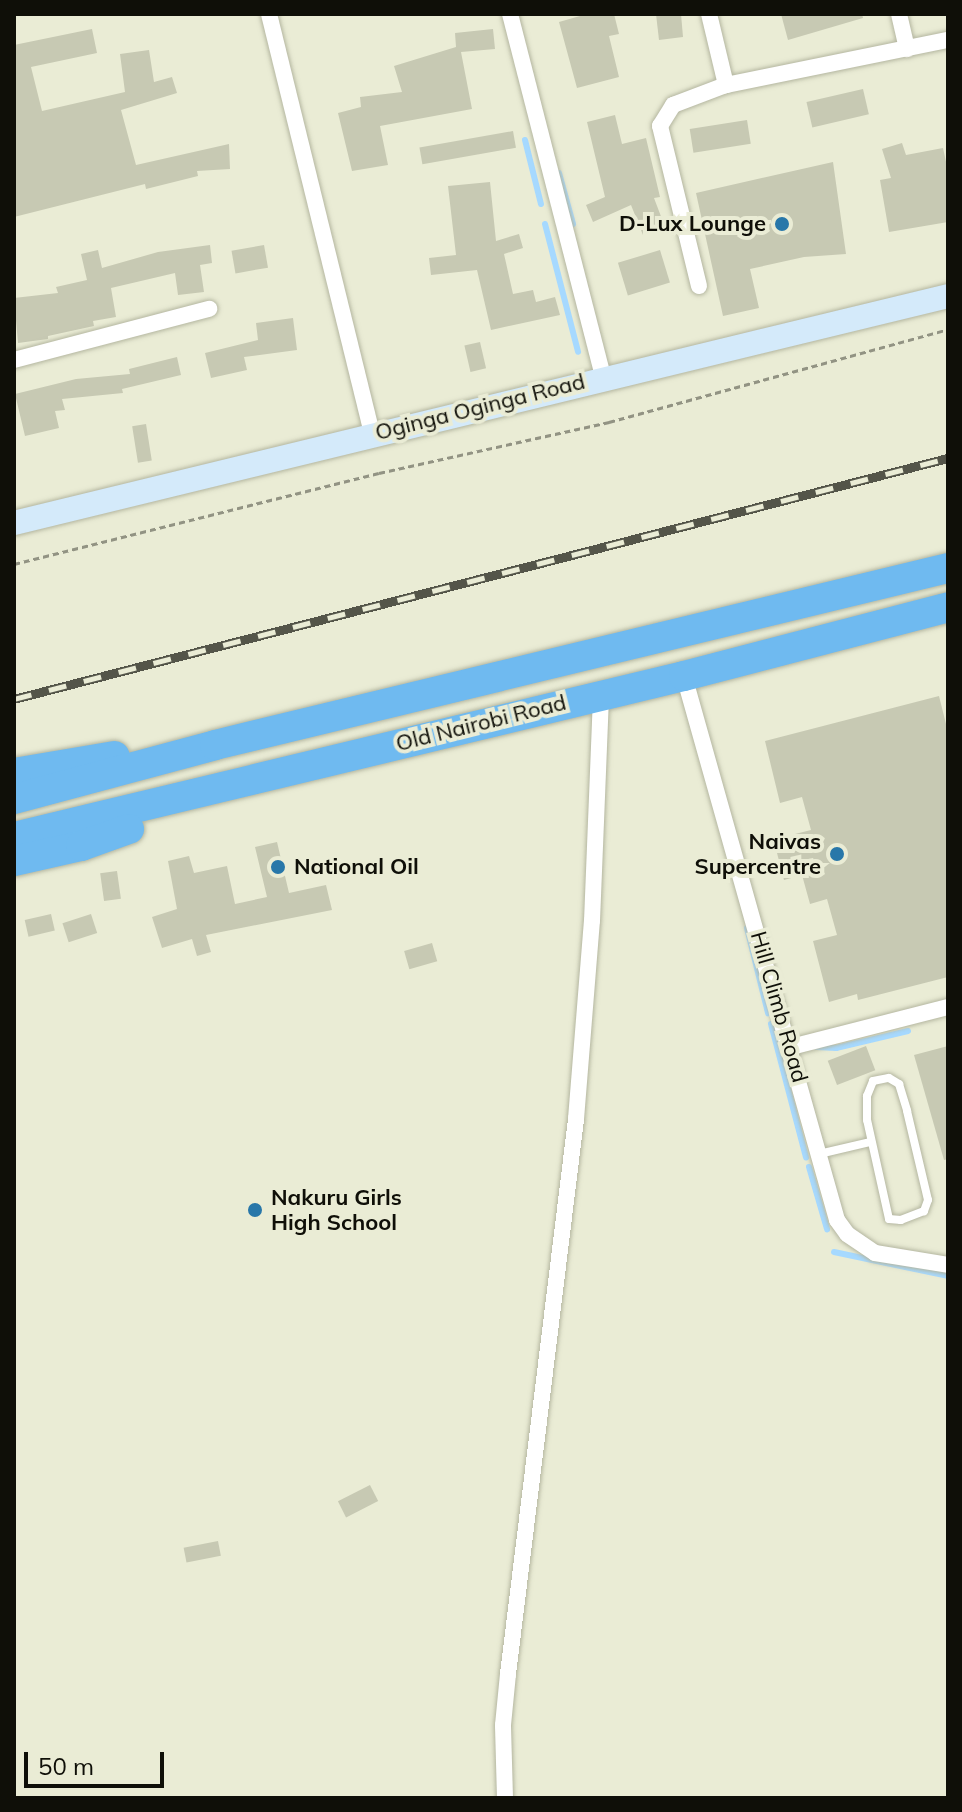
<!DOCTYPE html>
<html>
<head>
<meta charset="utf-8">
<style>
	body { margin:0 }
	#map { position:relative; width:962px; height:1812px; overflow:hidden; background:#eaecd5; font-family:Mulish,sans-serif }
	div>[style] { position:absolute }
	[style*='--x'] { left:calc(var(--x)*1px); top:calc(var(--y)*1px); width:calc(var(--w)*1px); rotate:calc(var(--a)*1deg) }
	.stream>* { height:6px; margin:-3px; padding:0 3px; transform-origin:3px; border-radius:3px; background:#a6d9ff }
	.building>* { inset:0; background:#c7c9b3; transform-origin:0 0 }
	.path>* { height:3px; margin-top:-1.5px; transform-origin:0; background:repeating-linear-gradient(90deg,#929383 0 6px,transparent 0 10px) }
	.roads { filter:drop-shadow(0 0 2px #b4b6a0) drop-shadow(0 0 2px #b4b6a0) }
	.lane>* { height:8px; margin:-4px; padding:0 4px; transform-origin:4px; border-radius:4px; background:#fff }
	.street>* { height:16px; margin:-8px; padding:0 8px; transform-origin:8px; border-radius:8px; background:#fff }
	.secondary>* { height:24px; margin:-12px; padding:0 12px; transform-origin:12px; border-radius:12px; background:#d4eafa }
	.highway>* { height:30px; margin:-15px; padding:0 15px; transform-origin:15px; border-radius:15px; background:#6fbaf0 }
	.rail>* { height:9px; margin-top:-4.5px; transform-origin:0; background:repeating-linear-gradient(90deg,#eaecd5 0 18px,#545549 0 36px); box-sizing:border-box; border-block:2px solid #545549 }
	.dots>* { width:22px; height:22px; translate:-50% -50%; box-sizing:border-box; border:4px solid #eaecd5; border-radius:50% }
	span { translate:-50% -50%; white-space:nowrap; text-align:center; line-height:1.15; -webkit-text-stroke:8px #eaecd5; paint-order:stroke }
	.poi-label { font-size:22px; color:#0f0f08; font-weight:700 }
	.right { translate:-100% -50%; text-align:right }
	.left { translate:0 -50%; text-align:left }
	.street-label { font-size:22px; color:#0f0f08 }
	.frame { position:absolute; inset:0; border:16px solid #0f0f08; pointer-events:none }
	.scale { position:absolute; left:24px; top:1752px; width:140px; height:36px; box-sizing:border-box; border:4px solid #0f0f08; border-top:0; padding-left:10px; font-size:24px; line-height:28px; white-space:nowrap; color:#0f0f08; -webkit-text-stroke:6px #eaecd5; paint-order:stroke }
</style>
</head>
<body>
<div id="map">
	<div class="stream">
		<i style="--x:525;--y:140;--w:66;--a:76"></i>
		<i style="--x:559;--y:173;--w:53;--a:74.6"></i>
		<i style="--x:545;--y:224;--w:132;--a:75.5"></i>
		<i style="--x:747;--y:928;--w:88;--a:76.1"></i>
		<i style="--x:771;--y:1024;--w:138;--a:75.3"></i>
		<i style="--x:817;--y:1047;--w:19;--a:3"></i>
		<i style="--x:836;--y:1048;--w:74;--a:-13.3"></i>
		<i style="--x:809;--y:1167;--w:65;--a:73.8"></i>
		<i style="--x:834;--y:1252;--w:116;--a:11.9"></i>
	</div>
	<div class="building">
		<i style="clip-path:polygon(587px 14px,614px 14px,619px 34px,609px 36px,619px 77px,577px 88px,559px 22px)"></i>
		<i style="clip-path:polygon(656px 14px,681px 14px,683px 37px,659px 40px)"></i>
		<i style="clip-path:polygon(781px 14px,862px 14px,863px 18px,788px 40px)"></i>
		<i style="clip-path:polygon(92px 29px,97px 53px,31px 67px,42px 111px,125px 92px,120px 54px,149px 50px,154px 82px,172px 77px,177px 93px,121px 110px,136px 165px,229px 144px,230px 169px,197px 171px,198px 176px,146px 189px,145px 184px,14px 217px,14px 45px)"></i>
		<i style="clip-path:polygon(493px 29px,495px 49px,461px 52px,472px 109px,380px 126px,388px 165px,352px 171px,338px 113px,361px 107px,360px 97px,402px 92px,394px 66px,456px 47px,455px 33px)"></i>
		<i style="left:863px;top:89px;width:26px;height:58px;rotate:77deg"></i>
		<i style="clip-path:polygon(615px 115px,622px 144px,646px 138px,660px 197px,654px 198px,665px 227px,643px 235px,631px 205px,593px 222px,586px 205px,605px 197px,587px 122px)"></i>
		<i style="left:747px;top:120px;width:24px;height:58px;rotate:81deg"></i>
		<i style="left:513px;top:131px;width:17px;height:95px;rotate:80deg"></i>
		<i style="clip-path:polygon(902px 143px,906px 155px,943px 148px,948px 171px,948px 222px,889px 232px,880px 180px,891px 178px,882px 149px)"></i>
		<i style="clip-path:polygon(833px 162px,846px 254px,804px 257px,750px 269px,759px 308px,723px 316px,696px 193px)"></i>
		<i style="clip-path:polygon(490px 182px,496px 241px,519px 234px,523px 248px,504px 254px,513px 294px,533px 290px,536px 302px,555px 297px,560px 315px,491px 330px,477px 270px,431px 275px,429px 258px,456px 255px,448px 186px)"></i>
		<i style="clip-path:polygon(210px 245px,212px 263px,200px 265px,204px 292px,178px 295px,175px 273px,111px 288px,116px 317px,93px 321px,94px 326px,48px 336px,48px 339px,18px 343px,14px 298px,58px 293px,56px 287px,87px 280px,81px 254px,98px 250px,102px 268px,158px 252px)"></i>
		<i style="left:264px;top:245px;width:23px;height:33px;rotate:80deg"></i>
		<i style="left:660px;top:250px;width:34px;height:44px;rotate:73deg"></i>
		<i style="clip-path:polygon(293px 318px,297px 350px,244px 357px,247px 370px,211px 378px,205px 353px,258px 340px,256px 323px)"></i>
		<i style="left:480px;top:342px;width:27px;height:16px;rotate:77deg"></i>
		<i style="clip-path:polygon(177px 357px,181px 375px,122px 389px,123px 393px,62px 399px,65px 410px,55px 411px,59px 428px,25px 436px,15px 394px,76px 379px,130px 374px,129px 369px)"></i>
		<i style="left:146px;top:424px;width:37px;height:14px;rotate:81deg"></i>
		<i style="clip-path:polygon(939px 696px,948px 732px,948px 977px,858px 1000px,857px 994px,829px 1002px,813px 941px,837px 935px,827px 899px,810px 904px,802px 875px,784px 880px,777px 853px,795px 848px,791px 835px,811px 830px,802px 797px,780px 803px,765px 741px)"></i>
		<i style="clip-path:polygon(277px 842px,289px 893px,326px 885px,332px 910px,206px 935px,211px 952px,197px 956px,192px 939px,162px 948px,152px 917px,177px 909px,168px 861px,189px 856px,194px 873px,227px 866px,235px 904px,267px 897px,255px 847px)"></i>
		<i style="left:117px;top:871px;width:28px;height:17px;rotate:82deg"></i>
		<i style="left:51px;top:914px;width:17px;height:27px;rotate:77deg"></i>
		<i style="left:91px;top:914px;width:20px;height:30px;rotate:72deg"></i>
		<i style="left:432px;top:943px;width:19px;height:29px;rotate:74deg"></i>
		<i style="left:866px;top:1046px;width:26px;height:41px;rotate:69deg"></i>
		<i style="clip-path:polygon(948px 1046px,948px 1159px,944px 1160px,914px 1055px)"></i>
		<i style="left:370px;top:1485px;width:18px;height:36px;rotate:63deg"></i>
		<i style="left:218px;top:1541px;width:15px;height:35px;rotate:79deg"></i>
	</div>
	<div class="path">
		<i style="--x:14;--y:564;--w:376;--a:-14"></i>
		<i style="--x:379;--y:473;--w:236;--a:-12.5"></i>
		<i style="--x:609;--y:422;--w:352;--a:-15.3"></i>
	</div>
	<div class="roads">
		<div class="lane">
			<i style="--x:889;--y:1078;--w:12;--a:31"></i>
			<i style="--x:899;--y:1084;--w:28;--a:73"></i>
			<i style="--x:907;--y:1111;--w:91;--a:76.7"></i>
			<i style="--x:928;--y:1200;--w:12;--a:110"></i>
			<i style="--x:924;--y:1211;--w:25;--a:159"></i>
			<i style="--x:901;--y:1220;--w:12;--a:-175"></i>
			<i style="--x:889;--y:1219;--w:101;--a:-102.5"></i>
			<i style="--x:867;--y:1120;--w:24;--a:-90"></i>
			<i style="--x:867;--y:1096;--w:16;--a:-68"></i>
			<i style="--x:873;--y:1081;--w:16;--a:-11"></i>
			<i style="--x:819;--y:1154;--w:52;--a:-13.2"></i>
		</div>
		<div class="street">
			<i style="--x:269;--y:14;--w:431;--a:76.2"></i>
			<i style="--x:510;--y:14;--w:375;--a:75.6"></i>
			<i style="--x:709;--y:14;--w:73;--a:76.5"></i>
			<i style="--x:899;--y:14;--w:36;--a:77"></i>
			<i style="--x:699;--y:286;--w:165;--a:-103.7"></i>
			<i style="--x:660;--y:126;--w:25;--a:-58"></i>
			<i style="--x:673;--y:105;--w:57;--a:-20.7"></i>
			<i style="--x:726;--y:85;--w:227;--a:-11.5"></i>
			<i style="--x:14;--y:360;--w:202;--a:-14.7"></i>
			<i style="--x:684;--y:676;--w:565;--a:74.29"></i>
			<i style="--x:837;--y:1220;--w:17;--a:54"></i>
			<i style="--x:847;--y:1234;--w:34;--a:34"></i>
			<i style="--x:875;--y:1253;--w:74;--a:9.3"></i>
			<i style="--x:791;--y:1047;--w:162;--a:-14.3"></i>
			<i style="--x:505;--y:1798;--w:73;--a:-91.6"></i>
			<i style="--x:503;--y:1725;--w:51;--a:-84.4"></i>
			<i style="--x:508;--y:1674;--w:559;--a:-83.01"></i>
			<i style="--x:576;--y:1119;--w:199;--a:-85.4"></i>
			<i style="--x:592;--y:921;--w:227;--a:-87.7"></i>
		</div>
		<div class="secondary">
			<i style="--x:14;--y:523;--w:961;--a:-13.66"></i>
		</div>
		<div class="highway">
			<i style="--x:14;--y:773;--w:102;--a:-9.6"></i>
			<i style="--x:14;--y:799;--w:208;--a:-15"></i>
			<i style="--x:215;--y:745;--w:754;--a:-13.58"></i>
			<i style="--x:14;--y:837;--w:689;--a:-13.51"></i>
			<i style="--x:684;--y:676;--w:273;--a:-14.6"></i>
			<i style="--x:14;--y:861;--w:69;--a:-12.6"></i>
			<i style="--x:81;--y:846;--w:51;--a:-19.5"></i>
		</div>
	</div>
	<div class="rail">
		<i style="--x:14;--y:699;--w:965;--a:-14.47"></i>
	</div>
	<div class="dots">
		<i style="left:782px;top:224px;background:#2877a9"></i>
		<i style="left:837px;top:854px;background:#2877a9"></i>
		<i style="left:278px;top:867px;background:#2877a9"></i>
		<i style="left:255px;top:1210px;background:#2877a9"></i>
	</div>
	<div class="poi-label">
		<span class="right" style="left:766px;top:224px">D-Lux Lounge</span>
		<span class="right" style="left:821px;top:854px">Naivas<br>Supercentre</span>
		<span class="left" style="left:294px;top:867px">National Oil</span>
		<span class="left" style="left:271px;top:1210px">Nakuru Girls<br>High School</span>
	</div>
	<div class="street-label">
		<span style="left:480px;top:407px;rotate:-14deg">Oginga Oginga Road</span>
		<span style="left:481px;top:723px;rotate:-14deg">Old Nairobi Road</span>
		<span style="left:779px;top:1007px;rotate:74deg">Hill Climb Road</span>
	</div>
	<div class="frame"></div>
	<div class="scale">50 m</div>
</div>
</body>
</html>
